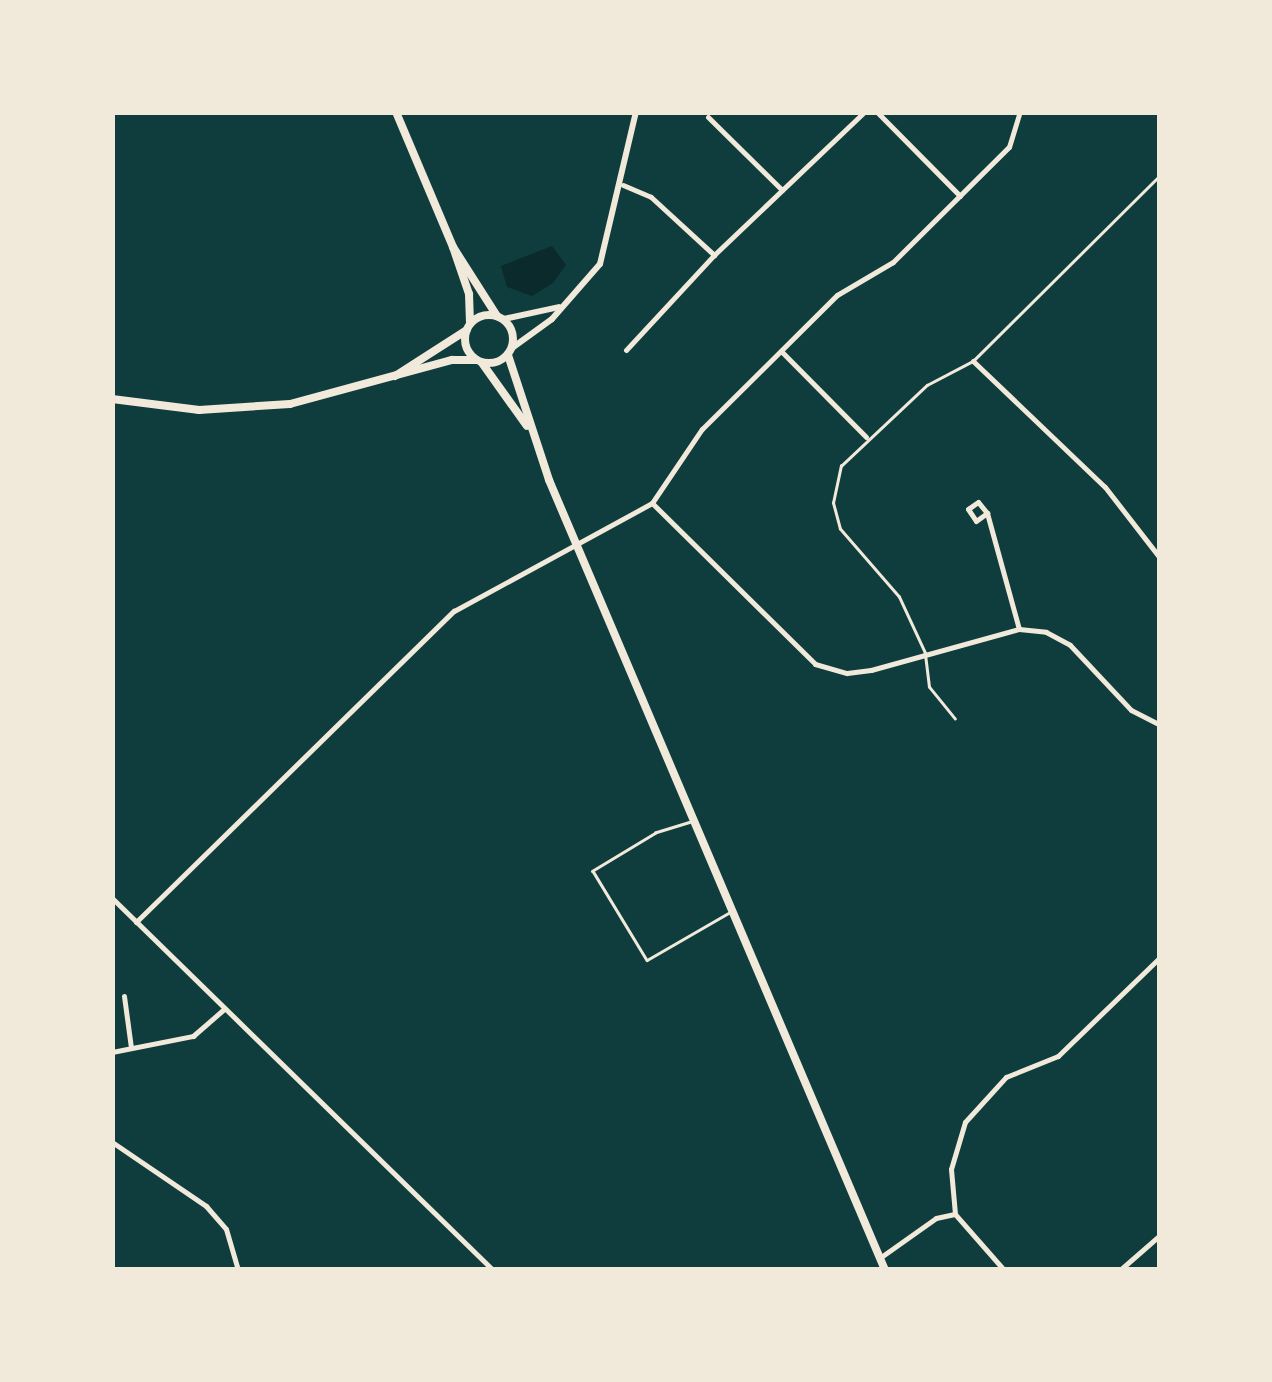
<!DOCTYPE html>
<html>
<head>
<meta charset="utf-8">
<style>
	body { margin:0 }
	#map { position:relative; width:1272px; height:1382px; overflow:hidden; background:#0f3d3e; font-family:"Roboto Condensed",sans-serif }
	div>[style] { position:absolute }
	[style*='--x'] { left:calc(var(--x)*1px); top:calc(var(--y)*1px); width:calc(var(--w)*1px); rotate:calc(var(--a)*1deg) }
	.water>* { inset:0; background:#0a2a2b }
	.service>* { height:2.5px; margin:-1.25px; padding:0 1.25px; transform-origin:1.25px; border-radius:1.25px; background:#f1e9da }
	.minor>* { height:5px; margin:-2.5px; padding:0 2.5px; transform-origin:2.5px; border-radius:2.5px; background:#f1e9da }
	.tertiary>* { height:6px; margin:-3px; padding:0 3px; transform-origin:3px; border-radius:3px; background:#f1e9da }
	.primary>* { height:8px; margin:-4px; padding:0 4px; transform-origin:4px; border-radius:4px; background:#f1e9da }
	.primary>.ring { margin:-4px; padding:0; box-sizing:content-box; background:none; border:8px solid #f1e9da; border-radius:50% }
	span { translate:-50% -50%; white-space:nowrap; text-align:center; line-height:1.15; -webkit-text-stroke:8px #f1e9da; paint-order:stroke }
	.frame { position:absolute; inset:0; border:115px solid #f1e9da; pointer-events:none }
</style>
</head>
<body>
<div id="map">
	<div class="water">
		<i style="clip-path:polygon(552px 246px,566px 265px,553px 283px,532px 296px,507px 287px,501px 266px)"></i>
	</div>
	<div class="service">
		<i style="--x:955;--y:719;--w:41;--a:-129.1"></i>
		<i style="--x:929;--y:687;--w:34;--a:-97"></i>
		<i style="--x:925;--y:653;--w:62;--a:-114.9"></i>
		<i style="--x:899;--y:597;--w:90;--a:-130.9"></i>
		<i style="--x:840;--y:529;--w:27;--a:-105"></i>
		<i style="--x:833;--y:503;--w:38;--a:-78"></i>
		<i style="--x:841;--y:466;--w:118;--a:-43.3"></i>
		<i style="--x:927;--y:385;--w:52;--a:-27.6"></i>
		<i style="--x:973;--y:361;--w:264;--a:-44.8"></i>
		<i style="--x:691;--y:822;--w:37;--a:163"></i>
		<i style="--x:656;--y:833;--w:74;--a:148.9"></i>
		<i style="--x:593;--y:871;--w:104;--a:58.8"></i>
		<i style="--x:647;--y:960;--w:96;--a:-30"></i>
	</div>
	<div class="minor">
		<i style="--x:877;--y:112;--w:118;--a:45.3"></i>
		<i style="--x:708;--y:117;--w:104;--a:44.6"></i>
		<i style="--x:623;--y:185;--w:30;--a:23"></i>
		<i style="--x:651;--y:197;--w:86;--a:42.6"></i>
		<i style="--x:626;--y:350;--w:129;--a:-47.2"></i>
		<i style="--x:714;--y:255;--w:207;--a:-43.6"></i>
		<i style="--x:781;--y:351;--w:121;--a:45.3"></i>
		<i style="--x:973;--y:361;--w:182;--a:43.7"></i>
		<i style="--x:1105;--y:487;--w:90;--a:52.2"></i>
		<i style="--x:652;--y:503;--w:229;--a:44.6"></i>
		<i style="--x:815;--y:664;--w:33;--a:16"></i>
		<i style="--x:847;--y:673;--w:24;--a:-7"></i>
		<i style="--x:871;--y:670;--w:154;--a:-15.5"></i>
		<i style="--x:1019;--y:629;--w:27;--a:6"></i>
		<i style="--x:1046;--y:632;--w:27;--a:28"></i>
		<i style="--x:1070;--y:645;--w:89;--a:46.8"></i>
		<i style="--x:1131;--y:710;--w:33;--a:27"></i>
		<i style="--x:987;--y:513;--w:14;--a:-129"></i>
		<i style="--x:978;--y:502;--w:12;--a:145"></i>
		<i style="--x:968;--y:509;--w:14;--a:56"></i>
		<i style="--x:976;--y:521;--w:14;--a:-36"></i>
		<i style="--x:987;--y:513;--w:120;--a:74.6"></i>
		<i style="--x:112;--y:898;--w:532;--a:44.32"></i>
		<i style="--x:136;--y:922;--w:445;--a:-44.4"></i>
		<i style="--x:454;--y:611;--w:226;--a:-28.6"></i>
		<i style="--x:652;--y:503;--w:89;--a:-56"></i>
		<i style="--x:702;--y:429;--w:190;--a:-44.8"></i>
		<i style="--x:837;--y:295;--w:65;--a:-30.5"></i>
		<i style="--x:893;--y:262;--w:163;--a:-44.8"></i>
		<i style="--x:1009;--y:147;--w:37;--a:-73"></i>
		<i style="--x:124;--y:996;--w:52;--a:82.3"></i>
		<i style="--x:112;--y:1052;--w:83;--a:-11.2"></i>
		<i style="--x:193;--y:1036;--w:40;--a:-41"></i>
		<i style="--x:112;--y:1142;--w:114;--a:34.2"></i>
		<i style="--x:206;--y:1206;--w:30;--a:49"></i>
		<i style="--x:226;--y:1229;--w:43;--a:73.7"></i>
		<i style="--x:881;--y:1257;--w:67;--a:-35.3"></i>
		<i style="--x:936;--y:1218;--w:19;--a:-12"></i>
		<i style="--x:1004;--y:1270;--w:74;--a:-131.2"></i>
		<i style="--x:955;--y:1214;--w:45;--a:-95.1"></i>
		<i style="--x:951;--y:1169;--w:49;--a:-73.4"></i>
		<i style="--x:965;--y:1122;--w:61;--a:-47.7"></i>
		<i style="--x:1006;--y:1077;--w:56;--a:-22"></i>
		<i style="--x:1058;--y:1056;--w:142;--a:-44.1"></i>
		<i style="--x:1120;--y:1270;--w:53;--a:-41.2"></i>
	</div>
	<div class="tertiary">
		<i style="--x:504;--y:319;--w:56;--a:-12.3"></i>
		<i style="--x:512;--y:348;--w:49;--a:-35.9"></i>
		<i style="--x:552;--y:319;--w:73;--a:-48.9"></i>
		<i style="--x:600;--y:264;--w:156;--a:-76.7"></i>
	</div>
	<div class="primary">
		<i style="--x:396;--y:112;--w:147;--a:67.1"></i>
		<i style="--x:453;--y:247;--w:50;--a:71.2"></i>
		<i style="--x:469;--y:294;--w:29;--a:88"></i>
		<i style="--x:453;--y:247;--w:82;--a:57.5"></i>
		<i class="ring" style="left:465px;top:315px;width:40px;height:40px"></i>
		<i style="--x:508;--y:355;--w:132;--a:71.8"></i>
		<i style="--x:549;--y:480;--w:858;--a:66.96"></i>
		<i style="--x:482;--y:363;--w:77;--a:54.5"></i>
		<i style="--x:395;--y:376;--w:85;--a:-32.6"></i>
		<i style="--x:112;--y:399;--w:88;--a:7.2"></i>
		<i style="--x:199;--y:410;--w:91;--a:-3.8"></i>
		<i style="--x:290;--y:404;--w:168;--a:-15.2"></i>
		<i style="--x:452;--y:360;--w:24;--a:0"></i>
	</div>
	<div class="frame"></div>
</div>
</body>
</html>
